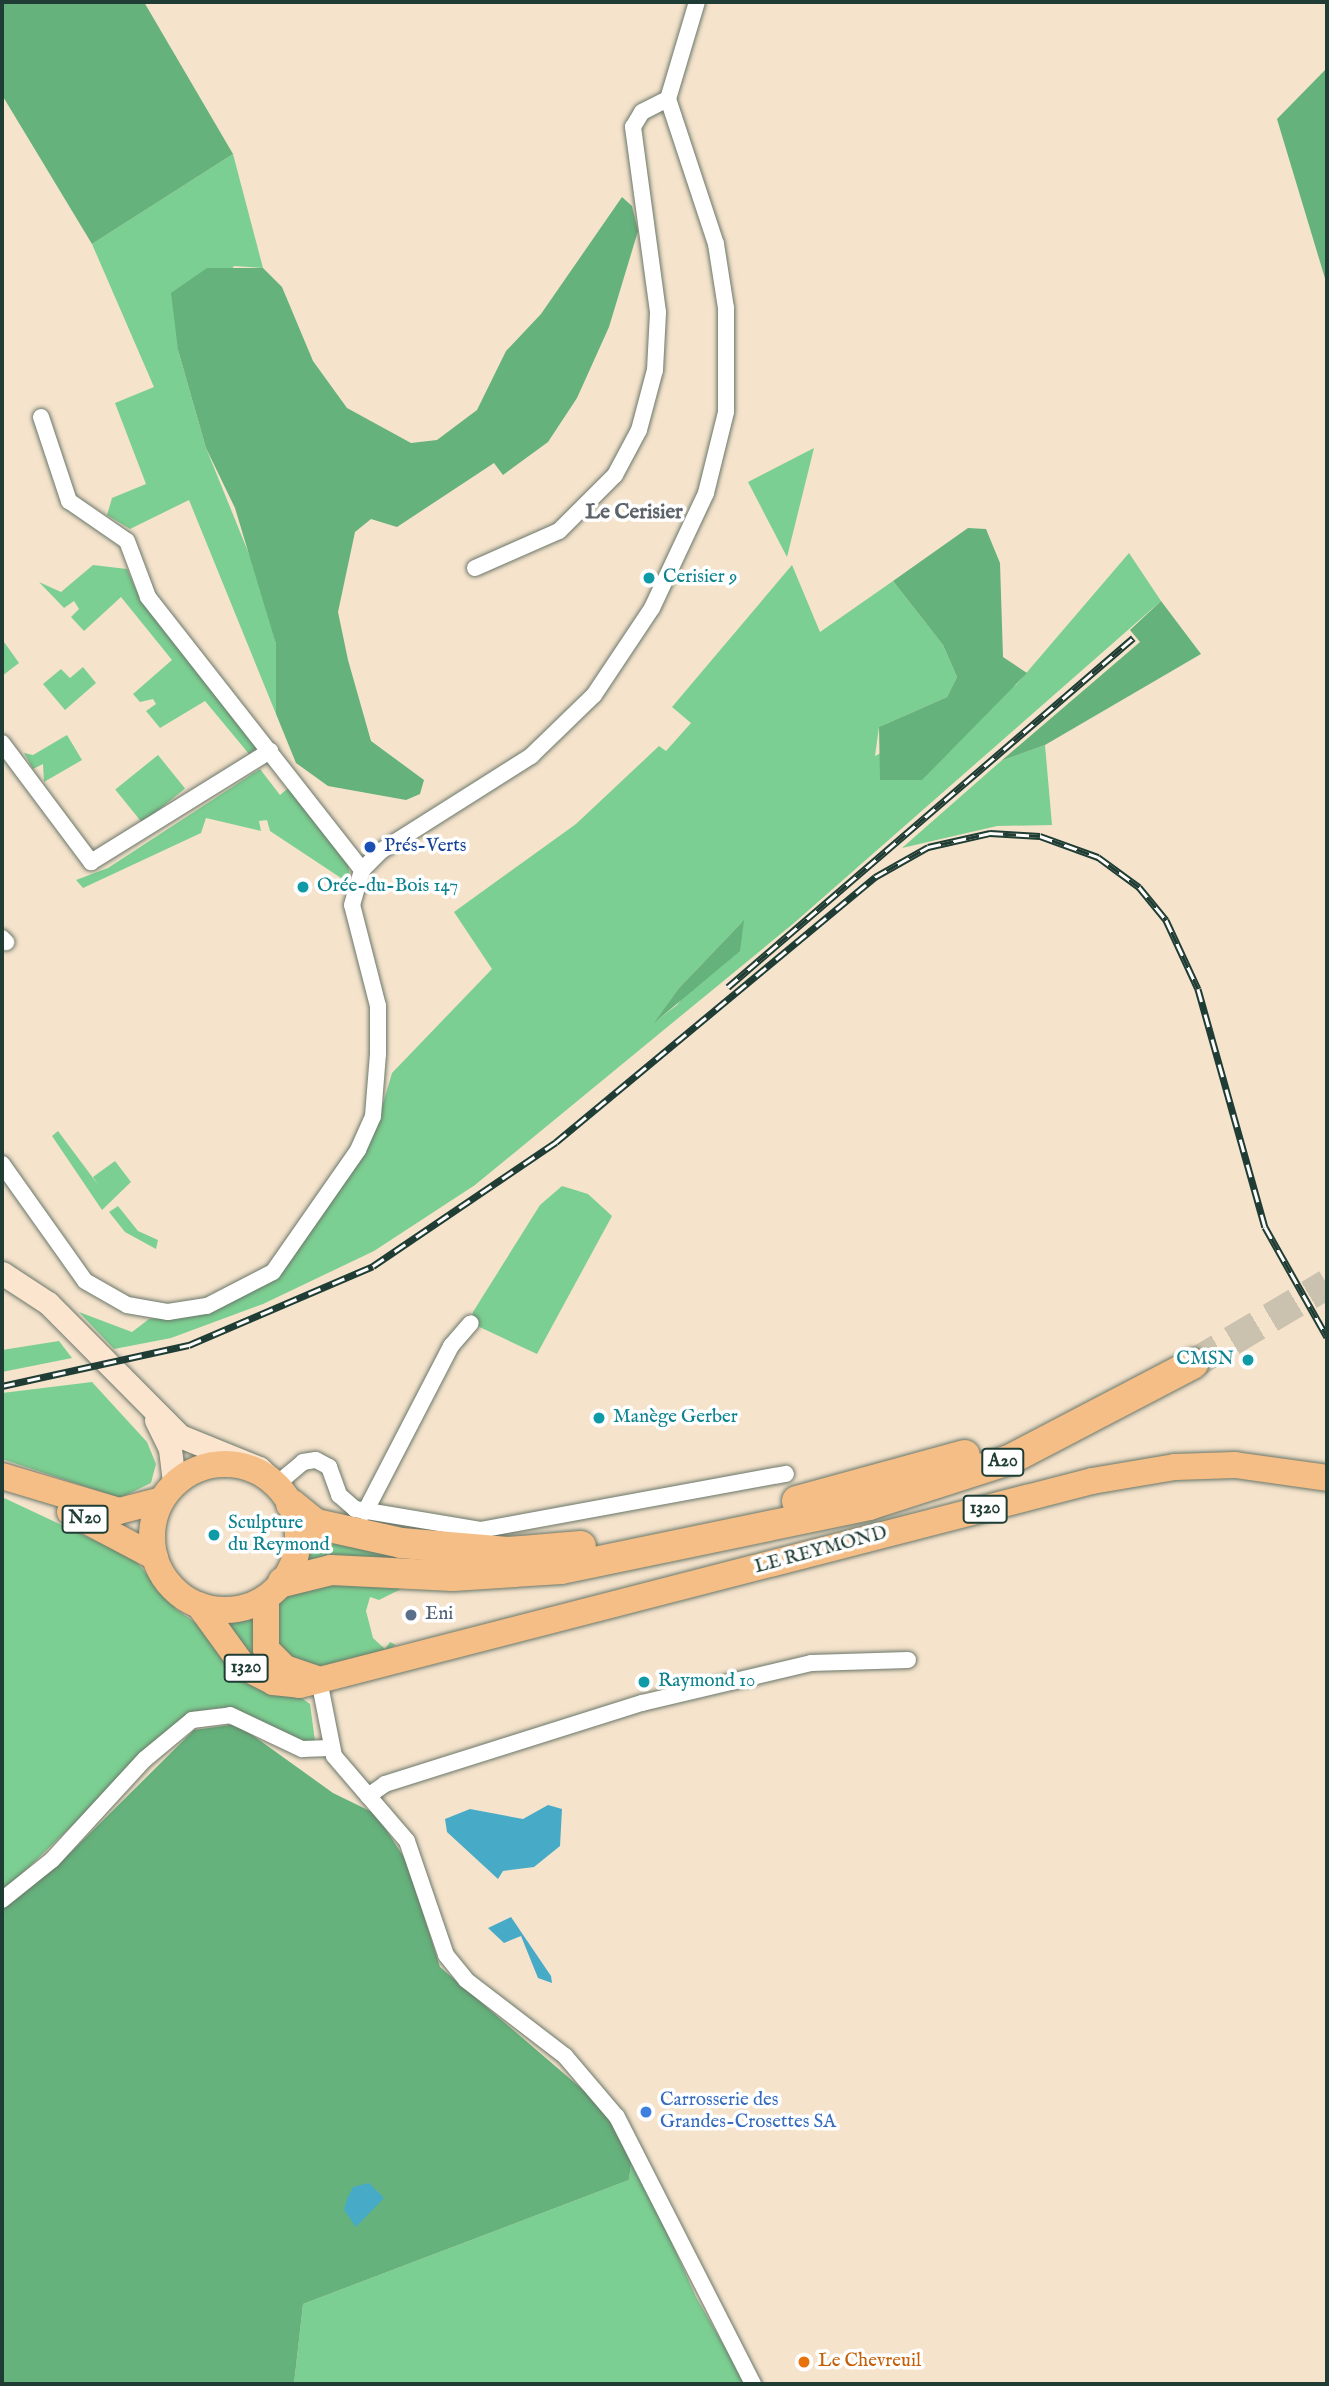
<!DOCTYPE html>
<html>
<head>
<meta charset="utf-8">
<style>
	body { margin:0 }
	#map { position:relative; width:1329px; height:2386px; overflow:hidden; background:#f5e3cc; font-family:"IM FELL English",serif }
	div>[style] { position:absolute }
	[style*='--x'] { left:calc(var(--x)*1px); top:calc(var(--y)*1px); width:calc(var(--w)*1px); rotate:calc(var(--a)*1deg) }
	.green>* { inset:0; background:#7ccf92; transform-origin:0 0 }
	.forest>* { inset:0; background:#65b27c }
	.water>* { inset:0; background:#47abc7 }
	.highway-tunnel>* { height:30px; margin-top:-15px; transform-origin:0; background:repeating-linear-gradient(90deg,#cac2ae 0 30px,transparent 0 45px) }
	.roads { filter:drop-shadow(0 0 2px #6a7769) drop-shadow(0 0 2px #6a7769) }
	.street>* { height:16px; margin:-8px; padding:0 8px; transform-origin:8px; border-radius:8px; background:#fff }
	.secondary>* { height:23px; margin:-11.5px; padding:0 11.5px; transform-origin:11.5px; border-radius:11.5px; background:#fbe5cf }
	.primary>* { height:26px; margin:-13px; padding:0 13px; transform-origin:13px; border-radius:13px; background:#f5be86 }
	.primary>.ring { margin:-13px; padding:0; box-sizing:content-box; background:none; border:26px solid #f5be86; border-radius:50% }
	.highway>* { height:30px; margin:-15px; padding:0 15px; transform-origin:15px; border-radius:15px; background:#f5be86 }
	.rail>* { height:7px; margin-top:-3.5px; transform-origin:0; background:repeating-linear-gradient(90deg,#fff 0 13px,#1f3d34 0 26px); box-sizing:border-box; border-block:2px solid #1f3d34 }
	.dots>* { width:19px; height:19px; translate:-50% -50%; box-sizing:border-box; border:4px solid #fff; border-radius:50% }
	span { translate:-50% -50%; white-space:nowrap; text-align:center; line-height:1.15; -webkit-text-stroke:7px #fff; paint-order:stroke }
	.shield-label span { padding:2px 5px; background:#fff; border:2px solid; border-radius:5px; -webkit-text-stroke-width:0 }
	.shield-label { font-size:18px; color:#1f3d34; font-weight:700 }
	.culture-label { font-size:19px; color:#0d838f }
	.left { translate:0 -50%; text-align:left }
	.right { translate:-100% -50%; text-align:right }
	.transit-label { font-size:19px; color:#164399 }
	.street-label { font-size:19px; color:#1f3d34 }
	.service-label { font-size:19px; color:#4e5e75 }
	.shop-label { font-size:19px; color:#366cbe }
	.food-label { font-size:19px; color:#c56008 }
	.neighbourhood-label { font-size:21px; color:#5d646a; font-weight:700 }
	.frame { position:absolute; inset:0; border:4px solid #1f3d34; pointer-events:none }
</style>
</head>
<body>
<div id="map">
	<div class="green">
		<i style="clip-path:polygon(233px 154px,263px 268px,234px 266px,178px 350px,206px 448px,260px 581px,276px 644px,276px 714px,189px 500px,130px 529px,107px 515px,112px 498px,146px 484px,115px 403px,154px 387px,92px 244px)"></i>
		<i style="clip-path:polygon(814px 448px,787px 557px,748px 482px)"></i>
		<i style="clip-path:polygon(evenodd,1129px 553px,1161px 601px,794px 923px,475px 1185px,374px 1251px,263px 1304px,171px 1338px,114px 1349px,79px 1312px,132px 1332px,149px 1319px,204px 1314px,275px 1280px,374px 1134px,392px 1073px,492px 969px,454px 912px,576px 824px,659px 746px,666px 751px,691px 723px,672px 707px,792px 565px,820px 632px,893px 581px,943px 645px,957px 677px,947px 697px,879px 727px,875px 756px,1016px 685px,1129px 553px,743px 921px,677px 1005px,656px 1021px,679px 988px,743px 921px)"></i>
		<i style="clip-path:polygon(93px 565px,127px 569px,136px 590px,260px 746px,249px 754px,205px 701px,160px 728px,146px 711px,156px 704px,153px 699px,140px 702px,133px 694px,172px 660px,121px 597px,84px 631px,71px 617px,79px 609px,74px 601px,64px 608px,39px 582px,61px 592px)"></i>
		<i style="clip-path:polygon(4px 642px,19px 663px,2px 676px,2px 644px)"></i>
		<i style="clip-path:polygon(83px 667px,96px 683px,65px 710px,43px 684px,61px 669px,70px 678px)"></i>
		<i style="clip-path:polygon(67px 735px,82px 760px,44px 782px,43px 764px,33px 769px,24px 753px,33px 755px)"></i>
		<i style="clip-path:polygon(1045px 745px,1052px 825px,997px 826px,902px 848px,1001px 761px)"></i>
		<i style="left:158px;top:755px;width:43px;height:55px;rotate:51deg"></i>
		<i style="clip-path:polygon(260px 769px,280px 795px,292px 785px,348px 863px,350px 876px,341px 878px,270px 831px,267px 820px,259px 821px,261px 831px,206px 818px,201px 833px,83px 888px,76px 880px,108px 868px)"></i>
		<i style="clip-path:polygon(58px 1131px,99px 1186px,93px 1177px,115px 1161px,131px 1182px,102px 1210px,52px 1136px)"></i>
		<i style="clip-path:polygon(562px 1186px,588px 1194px,612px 1216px,537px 1354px,471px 1323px,473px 1312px,540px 1205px)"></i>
		<i style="clip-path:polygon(118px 1206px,138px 1231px,158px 1240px,156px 1249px,125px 1232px,109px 1212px)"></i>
		<i style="clip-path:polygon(59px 1341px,72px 1358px,2px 1372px,2px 1350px)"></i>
		<i style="clip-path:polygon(92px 1382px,147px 1442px,156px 1464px,151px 1483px,120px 1498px,2px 1459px,2px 1393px)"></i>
		<i style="clip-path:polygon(2px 1497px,134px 1559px,176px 1609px,310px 1704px,315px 1741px,304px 1745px,228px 1707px,190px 1712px,2px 1893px)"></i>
		<i style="clip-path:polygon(304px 1530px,506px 1560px,300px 1563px)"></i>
		<i style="clip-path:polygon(307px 1582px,403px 1588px,379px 1600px,370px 1597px,366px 1611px,373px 1638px,385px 1649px,390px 1642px,396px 1645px,385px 1651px,323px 1670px,274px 1652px,273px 1607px)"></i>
		<i style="clip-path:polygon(256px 1611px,267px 1675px,216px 1617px)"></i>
		<i style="clip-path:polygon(632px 2154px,696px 2297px,746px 2384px,294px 2384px,303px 2304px,629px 2180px)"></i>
	</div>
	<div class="forest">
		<i style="clip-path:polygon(2px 2px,144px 2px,233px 154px,92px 244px,2px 95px)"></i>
		<i style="clip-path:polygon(1327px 68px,1327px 285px,1277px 119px)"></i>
		<i style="clip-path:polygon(622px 197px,632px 206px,638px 231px,609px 327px,577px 398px,548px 442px,503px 475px,494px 463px,397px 527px,371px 519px,355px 532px,338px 612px,348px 660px,371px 741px,424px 780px,420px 794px,406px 800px,328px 786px,296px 763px,276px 714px,276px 644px,235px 508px,206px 448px,178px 350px,171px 293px,207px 268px,263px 268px,282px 287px,313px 361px,347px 408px,411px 443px,437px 440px,477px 410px,506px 351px,541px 314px)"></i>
		<i style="clip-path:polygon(968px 528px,986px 529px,1000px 563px,1003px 657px,1027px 673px,922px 780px,880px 780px,879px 727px,947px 697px,957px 677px,943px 645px,893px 581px)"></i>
		<i style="clip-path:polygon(1161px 601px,1201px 654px,1045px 745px,1001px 761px,1140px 642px,1130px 630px)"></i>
		<i style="clip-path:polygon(744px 920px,740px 951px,654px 1023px,679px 988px)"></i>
		<i style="clip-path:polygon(237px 1724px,333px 1793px,376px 1814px,407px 1862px,440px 1967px,597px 2102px,632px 2154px,629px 2180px,303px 2304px,294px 2384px,2px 2384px,2px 1904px,59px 1864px,194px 1730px)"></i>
	</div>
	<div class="water">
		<i style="clip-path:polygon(548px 1805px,562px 1809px,560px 1846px,534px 1867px,503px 1871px,498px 1879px,447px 1832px,445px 1819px,470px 1809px,523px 1819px)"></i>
		<i style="clip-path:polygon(511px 1917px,551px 1976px,552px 1983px,538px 1978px,521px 1936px,504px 1943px,488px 1928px)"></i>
		<i style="clip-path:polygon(369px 2183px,384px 2198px,356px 2227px,344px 2210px,347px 2199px,353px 2187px)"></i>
	</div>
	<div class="highway-tunnel">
		<i style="--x:1193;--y:1364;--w:156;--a:-30.8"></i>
	</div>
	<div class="roads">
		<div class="street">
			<i style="--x:41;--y:417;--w:89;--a:71.6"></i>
			<i style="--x:69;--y:501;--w:70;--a:34.6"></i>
			<i style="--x:127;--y:541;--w:60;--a:69.4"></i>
			<i style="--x:148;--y:597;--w:347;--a:51.9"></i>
			<i style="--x:475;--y:568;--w:92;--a:-23.8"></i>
			<i style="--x:559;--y:531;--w:79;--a:-45"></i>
			<i style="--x:615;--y:475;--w:51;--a:-61.9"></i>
			<i style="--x:639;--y:430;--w:62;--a:-75.1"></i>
			<i style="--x:655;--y:370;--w:58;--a:-87"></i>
			<i style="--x:658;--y:312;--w:187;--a:-97.7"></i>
			<i style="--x:633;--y:127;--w:17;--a:-59"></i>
			<i style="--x:642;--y:112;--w:29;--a:-27"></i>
			<i style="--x:2;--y:743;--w:149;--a:53.2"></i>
			<i style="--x:91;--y:862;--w:211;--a:-31.8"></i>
			<i style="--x:2;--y:938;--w:6;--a:45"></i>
			<i style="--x:2;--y:1164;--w:143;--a:54.6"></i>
			<i style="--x:85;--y:1281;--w:48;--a:29.7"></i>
			<i style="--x:127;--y:1305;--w:42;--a:9.7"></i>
			<i style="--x:168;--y:1312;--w:39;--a:-9"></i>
			<i style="--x:207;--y:1306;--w:74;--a:-27.3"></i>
			<i style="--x:273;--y:1272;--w:149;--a:-55.1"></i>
			<i style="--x:358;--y:1150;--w:37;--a:-66"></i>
			<i style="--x:373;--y:1116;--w:62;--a:-85.4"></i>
			<i style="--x:378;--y:1054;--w:48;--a:-90"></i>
			<i style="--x:378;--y:1006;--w:104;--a:-104.4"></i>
			<i style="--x:352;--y:905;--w:36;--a:-74"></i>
			<i style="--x:362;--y:870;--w:27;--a:-45"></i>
			<i style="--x:381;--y:851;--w:178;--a:-32.3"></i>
			<i style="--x:531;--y:756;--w:88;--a:-44.1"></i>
			<i style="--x:594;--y:695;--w:105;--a:-56.3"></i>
			<i style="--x:652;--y:608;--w:127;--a:-64.8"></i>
			<i style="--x:706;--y:493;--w:83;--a:-76.1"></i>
			<i style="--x:726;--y:412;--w:104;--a:-90"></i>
			<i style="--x:726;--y:308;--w:65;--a:-98.9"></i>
			<i style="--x:716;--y:244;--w:153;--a:-108.3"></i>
			<i style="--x:668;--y:99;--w:101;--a:-73.4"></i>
			<i style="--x:277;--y:1484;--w:34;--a:-40"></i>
			<i style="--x:303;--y:1462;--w:13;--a:-9"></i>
			<i style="--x:316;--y:1460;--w:15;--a:28"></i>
			<i style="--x:329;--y:1467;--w:30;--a:70"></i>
			<i style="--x:339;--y:1495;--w:21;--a:41"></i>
			<i style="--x:355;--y:1509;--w:127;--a:9.5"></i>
			<i style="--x:480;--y:1530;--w:311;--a:-10.4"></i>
			<i style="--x:365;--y:1512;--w:187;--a:-62.6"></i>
			<i style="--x:451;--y:1346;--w:30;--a:-49"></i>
			<i style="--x:319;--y:1680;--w:77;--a:78.8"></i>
			<i style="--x:334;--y:1756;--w:112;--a:49.3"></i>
			<i style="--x:407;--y:1841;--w:120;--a:71.1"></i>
			<i style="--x:446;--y:1955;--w:32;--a:51"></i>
			<i style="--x:466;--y:1980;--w:125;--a:37.5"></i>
			<i style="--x:565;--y:2056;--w:80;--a:49.6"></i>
			<i style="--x:617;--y:2117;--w:300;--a:63"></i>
			<i style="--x:368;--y:1796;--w:21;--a:-35"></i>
			<i style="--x:385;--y:1784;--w:269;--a:-17.5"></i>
			<i style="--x:642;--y:1703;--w:174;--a:-13.3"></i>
			<i style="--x:811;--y:1663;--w:97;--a:-1.8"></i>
			<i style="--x:2;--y:1900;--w:64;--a:-38.7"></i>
			<i style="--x:52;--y:1860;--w:137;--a:-47.4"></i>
			<i style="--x:145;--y:1759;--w:61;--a:-39.7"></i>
			<i style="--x:192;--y:1720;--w:38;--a:-7"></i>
			<i style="--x:230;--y:1715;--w:80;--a:25.3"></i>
			<i style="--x:302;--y:1749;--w:28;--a:-2"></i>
		</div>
		<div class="secondary">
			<i style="--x:2;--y:1273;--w:55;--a:33.1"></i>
			<i style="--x:48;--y:1303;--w:187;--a:45.2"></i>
			<i style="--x:180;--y:1436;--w:85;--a:22.1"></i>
			<i style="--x:259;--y:1468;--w:16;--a:43"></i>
			<i style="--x:156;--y:1420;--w:32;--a:64"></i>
			<i style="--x:170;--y:1449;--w:34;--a:83"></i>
		</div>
		<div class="primary">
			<i class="ring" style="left:152px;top:1464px;width:120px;height:120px"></i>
			<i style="--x:2;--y:1476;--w:122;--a:16.7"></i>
			<i style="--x:119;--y:1511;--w:44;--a:-14.3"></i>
			<i style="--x:70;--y:1512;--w:96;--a:27.9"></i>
			<i style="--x:266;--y:1598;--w:51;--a:90"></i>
			<i style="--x:266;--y:1649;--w:27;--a:45"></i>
			<i style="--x:285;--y:1668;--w:31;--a:19"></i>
			<i style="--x:199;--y:1605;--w:77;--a:54"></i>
			<i style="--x:244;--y:1667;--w:33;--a:27"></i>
			<i style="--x:273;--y:1682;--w:27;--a:6"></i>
			<i style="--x:300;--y:1685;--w:818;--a:-14.44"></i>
			<i style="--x:1092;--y:1481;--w:84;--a:-9.6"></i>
			<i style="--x:1175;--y:1467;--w:60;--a:-1.9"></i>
			<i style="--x:1235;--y:1465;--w:93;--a:8"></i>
		</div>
		<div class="highway">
			<i style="--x:797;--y:1501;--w:174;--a:-15.3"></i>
			<i style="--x:291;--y:1504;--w:32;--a:39"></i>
			<i style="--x:316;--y:1524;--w:87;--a:12.6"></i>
			<i style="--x:401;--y:1543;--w:107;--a:4.8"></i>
			<i style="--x:508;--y:1552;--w:73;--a:-4.7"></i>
			<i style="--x:283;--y:1582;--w:49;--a:-14"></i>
			<i style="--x:331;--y:1570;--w:122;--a:2.8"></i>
			<i style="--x:453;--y:1576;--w:108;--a:-3.7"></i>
			<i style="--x:561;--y:1569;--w:315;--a:-11.7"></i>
			<i style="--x:869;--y:1505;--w:147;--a:-17.8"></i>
			<i style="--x:1009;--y:1460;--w:208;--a:-27.6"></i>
		</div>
	</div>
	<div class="rail">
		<i style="--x:728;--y:987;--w:535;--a:-40.75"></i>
		<i style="--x:2;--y:1386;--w:191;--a:-12.4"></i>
		<i style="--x:189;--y:1345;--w:200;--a:-23.2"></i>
		<i style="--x:373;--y:1266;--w:221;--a:-34.1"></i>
		<i style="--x:556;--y:1142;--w:415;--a:-39.7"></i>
		<i style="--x:875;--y:877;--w:61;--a:-29.5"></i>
		<i style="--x:928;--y:847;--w:64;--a:-12.7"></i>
		<i style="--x:990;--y:833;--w:50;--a:3.4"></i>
		<i style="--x:1040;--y:836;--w:62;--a:19.9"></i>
		<i style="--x:1098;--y:857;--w:51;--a:36.2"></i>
		<i style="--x:1139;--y:887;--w:43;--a:50.7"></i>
		<i style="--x:1166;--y:920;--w:76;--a:65.1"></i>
		<i style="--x:1198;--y:989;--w:247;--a:74.3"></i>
		<i style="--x:1265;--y:1227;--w:126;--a:60.6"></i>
	</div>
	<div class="dots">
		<i style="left:649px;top:578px;background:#0f9aa8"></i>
		<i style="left:370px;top:847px;background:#1a4fb4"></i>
		<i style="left:303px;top:887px;background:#0f9aa8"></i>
		<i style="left:1248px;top:1360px;background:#0f9aa8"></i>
		<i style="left:599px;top:1418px;background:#0f9aa8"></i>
		<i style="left:214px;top:1535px;background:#0f9aa8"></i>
		<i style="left:411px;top:1615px;background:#5c6f8a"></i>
		<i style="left:644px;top:1682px;background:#0f9aa8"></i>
		<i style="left:646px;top:2112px;background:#3f7fe0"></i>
		<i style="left:804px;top:2362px;background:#e8710a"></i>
	</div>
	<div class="shield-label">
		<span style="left:1003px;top:1462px">A20</span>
		<span style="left:985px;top:1509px">1320</span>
		<span style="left:85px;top:1519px">N20</span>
		<span style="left:246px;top:1668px">1320</span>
	</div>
	<div class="culture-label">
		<span class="left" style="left:663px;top:578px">Cerisier 9</span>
		<span class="left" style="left:317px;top:887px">Orée-du-Bois 147</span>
		<span class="right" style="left:1234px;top:1360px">CMSN</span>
		<span class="left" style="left:613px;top:1418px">Manège Gerber</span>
		<span class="left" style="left:228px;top:1535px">Sculpture<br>du Reymond</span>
		<span class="left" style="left:658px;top:1682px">Raymond 10</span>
	</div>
	<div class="transit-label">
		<span class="left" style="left:384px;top:847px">Prés-Verts</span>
	</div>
	<div class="street-label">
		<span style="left:821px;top:1551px;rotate:-15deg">LE REYMOND</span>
	</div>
	<div class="service-label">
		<span class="left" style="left:425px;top:1615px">Eni</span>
	</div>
	<div class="shop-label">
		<span class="left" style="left:660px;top:2112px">Carrosserie des<br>Grandes-Crosettes SA</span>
	</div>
	<div class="food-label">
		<span class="left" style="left:818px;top:2362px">Le Chevreuil</span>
	</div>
	<div class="neighbourhood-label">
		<span style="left:634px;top:513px">Le Cerisier</span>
	</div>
	<div class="frame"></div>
</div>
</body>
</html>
